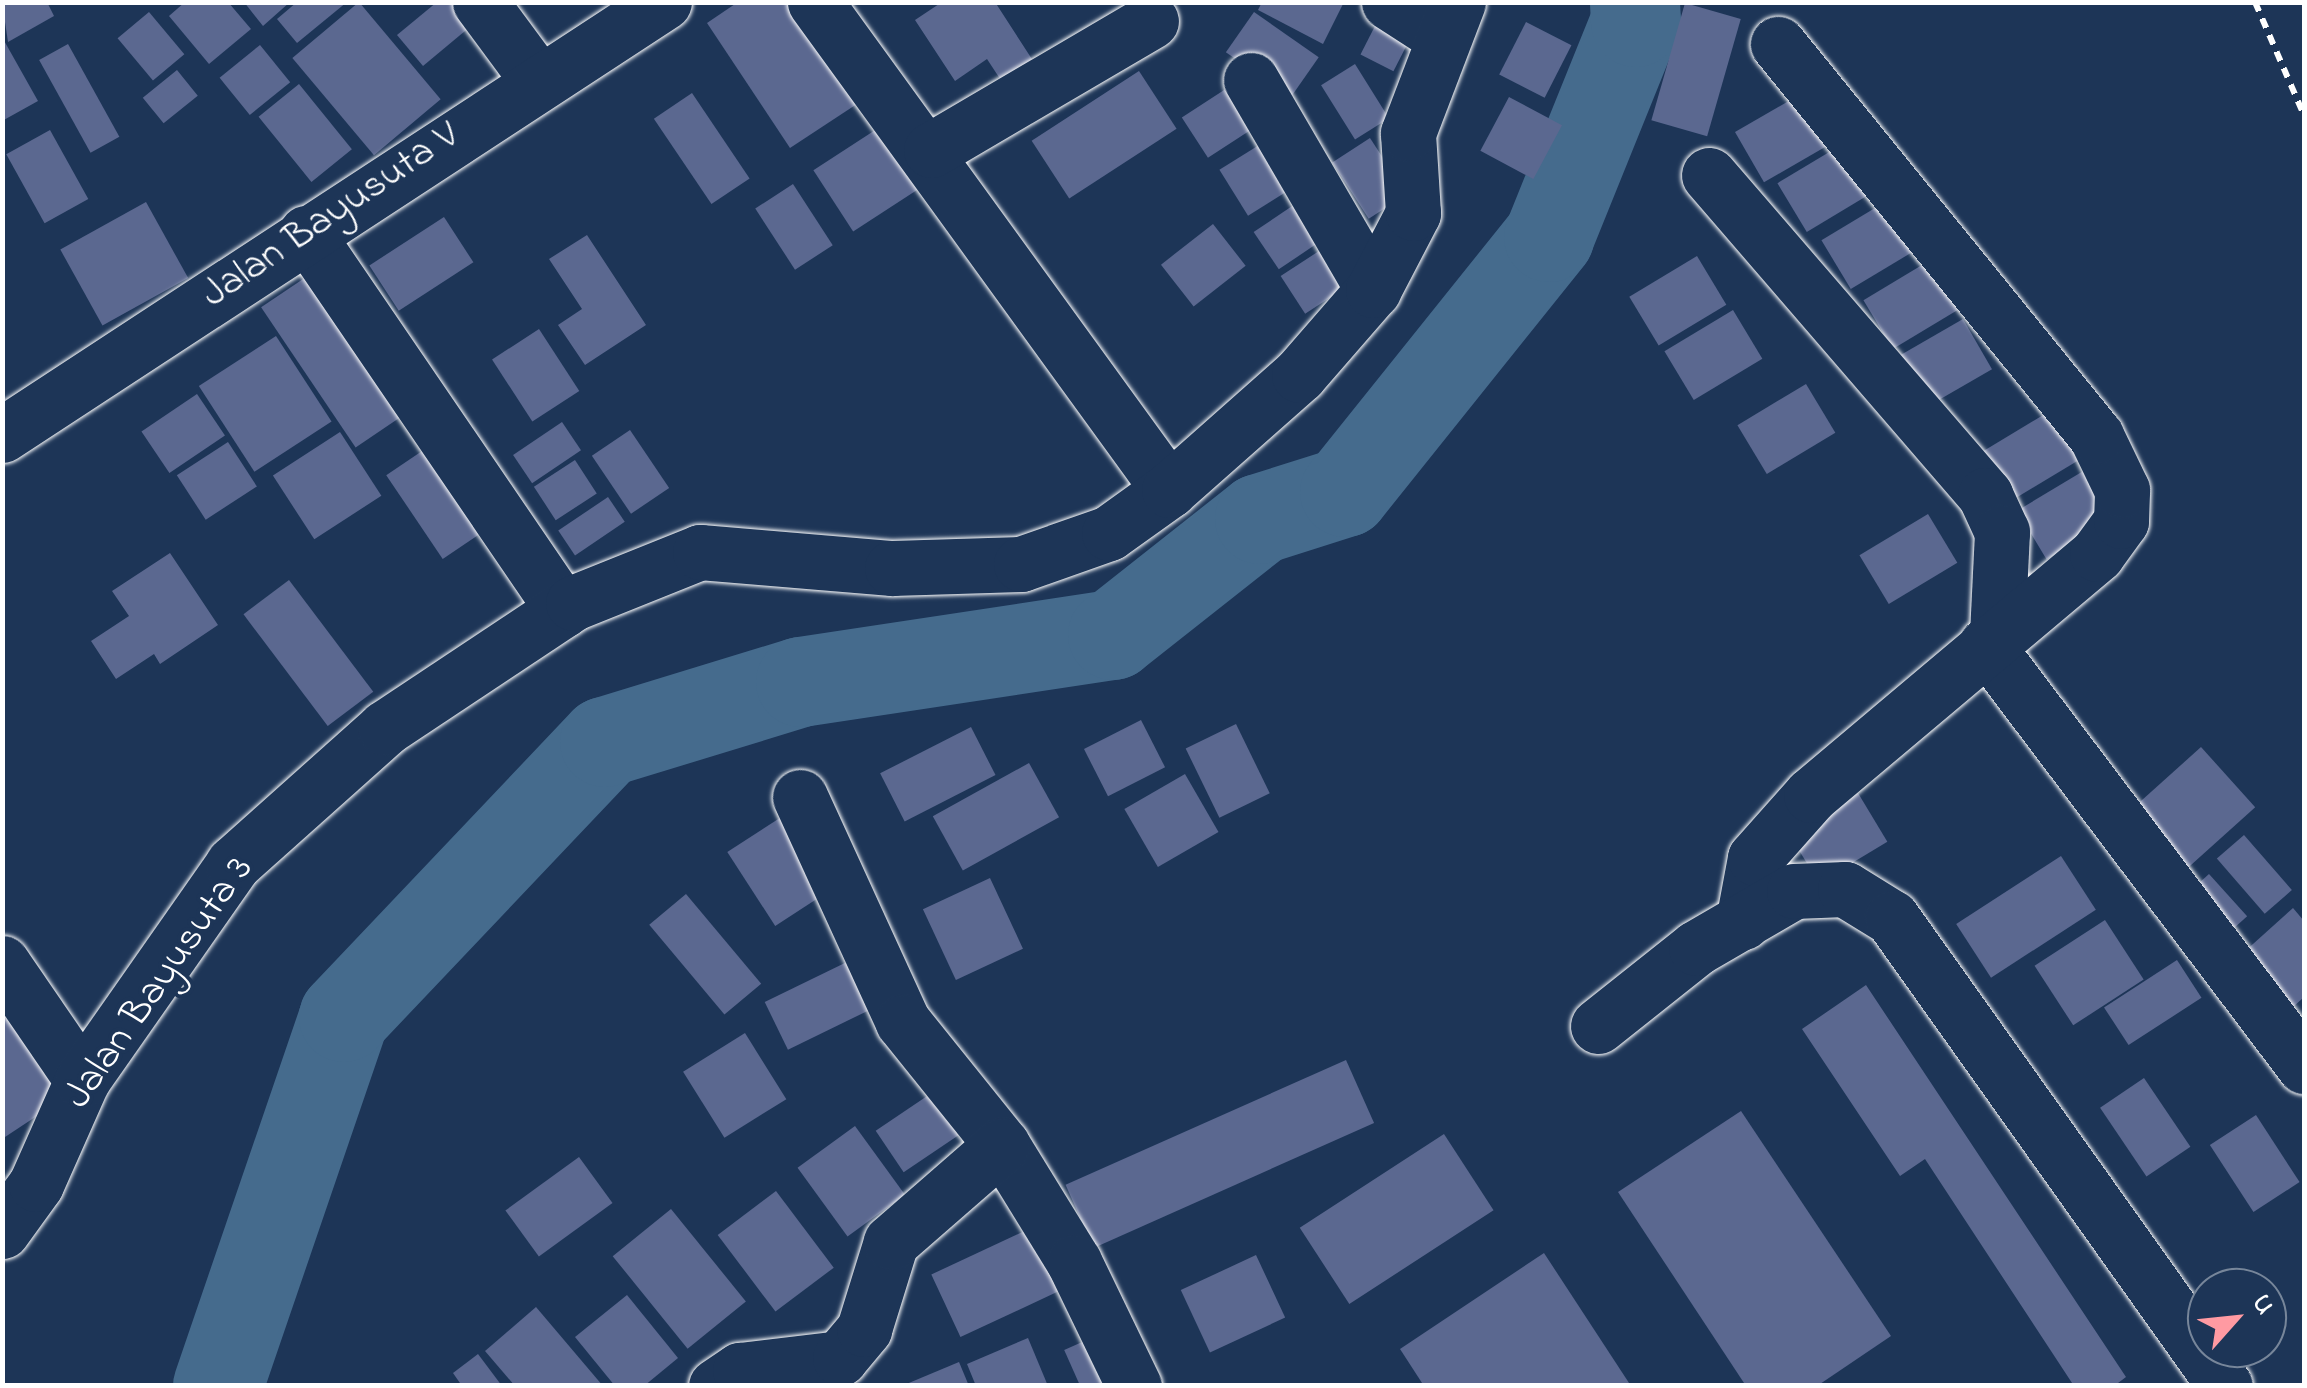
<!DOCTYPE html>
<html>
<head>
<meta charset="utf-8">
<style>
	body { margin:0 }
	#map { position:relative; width:2307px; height:1388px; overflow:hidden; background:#1d3557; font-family:"Indie Flower",sans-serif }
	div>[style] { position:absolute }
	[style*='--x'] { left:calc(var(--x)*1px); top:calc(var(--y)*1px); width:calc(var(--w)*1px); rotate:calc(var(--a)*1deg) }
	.river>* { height:90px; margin:-45px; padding:0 45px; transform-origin:45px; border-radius:45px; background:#456b8d }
	.building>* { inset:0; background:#5b6890; transform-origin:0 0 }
	.path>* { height:6px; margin-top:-3px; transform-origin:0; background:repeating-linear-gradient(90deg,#fff 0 10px,transparent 0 18px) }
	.roads { filter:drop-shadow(0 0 2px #fff) drop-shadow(0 0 2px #fff) }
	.street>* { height:55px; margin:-27.5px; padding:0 27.5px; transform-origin:27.5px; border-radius:27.5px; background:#1d3557 }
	span { translate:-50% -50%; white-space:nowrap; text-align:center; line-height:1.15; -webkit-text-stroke:8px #1d3557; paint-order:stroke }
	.street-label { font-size:40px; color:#fff }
	.frame { position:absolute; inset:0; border:5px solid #fff; pointer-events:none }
	.north { position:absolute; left:2187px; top:1268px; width:100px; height:100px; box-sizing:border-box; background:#1d3557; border:2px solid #77869a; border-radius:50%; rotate:63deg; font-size:28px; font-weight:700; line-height:40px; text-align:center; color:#fff }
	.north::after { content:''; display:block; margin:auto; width:35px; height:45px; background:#ff9aa2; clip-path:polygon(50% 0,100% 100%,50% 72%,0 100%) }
</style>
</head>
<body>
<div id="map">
	<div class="river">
		<i style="--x:218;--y:1386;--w:390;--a:-71.1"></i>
		<i style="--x:344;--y:1017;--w:379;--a:-46.5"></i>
		<i style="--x:605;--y:742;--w:205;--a:-17"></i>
		<i style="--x:801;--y:682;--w:316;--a:-8.6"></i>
		<i style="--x:1113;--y:635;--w:187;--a:-38.3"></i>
		<i style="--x:1260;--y:519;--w:89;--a:-17.6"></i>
		<i style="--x:1345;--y:492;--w:327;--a:-51.3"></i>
		<i style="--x:1549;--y:237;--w:232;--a:-68"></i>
		<i style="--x:1636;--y:22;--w:20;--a:-93"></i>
	</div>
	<div class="building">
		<i style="clip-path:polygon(2px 2px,47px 2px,54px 16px,8px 42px)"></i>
		<i style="clip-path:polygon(185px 2px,228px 2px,251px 29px,209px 64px,169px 16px)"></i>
		<i style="clip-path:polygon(244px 2px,290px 2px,263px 26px)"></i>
		<i style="clip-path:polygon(297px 2px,347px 2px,297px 43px,277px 19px)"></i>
		<i style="left:359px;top:2px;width:127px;height:87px;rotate:50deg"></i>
		<i style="clip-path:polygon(437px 2px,451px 2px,471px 26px,423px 66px,397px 35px)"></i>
		<i style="clip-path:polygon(738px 2px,798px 2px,863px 100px,790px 148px,707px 23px)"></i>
		<i style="clip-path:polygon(942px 2px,995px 2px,1039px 70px,1008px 91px,987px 59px,955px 81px,915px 20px)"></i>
		<i style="clip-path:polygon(1262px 2px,1344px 2px,1323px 44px,1258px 10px)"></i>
		<i style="left:1685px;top:3px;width:58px;height:122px;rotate:16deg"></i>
		<i style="left:149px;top:12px;width:55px;height:41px;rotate:50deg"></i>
		<i style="left:1254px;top:12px;width:79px;height:49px;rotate:35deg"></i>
		<i style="left:1526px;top:22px;width:51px;height:59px;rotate:27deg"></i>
		<i style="left:1375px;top:26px;width:37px;height:32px;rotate:27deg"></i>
		<i style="clip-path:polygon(2px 37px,38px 101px,2px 121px)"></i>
		<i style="left:68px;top:44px;width:106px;height:33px;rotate:61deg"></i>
		<i style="left:260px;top:45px;width:48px;height:52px;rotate:51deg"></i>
		<i style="left:1355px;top:64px;width:64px;height:40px;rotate:58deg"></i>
		<i style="left:177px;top:70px;width:33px;height:44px;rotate:51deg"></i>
		<i style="left:1139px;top:71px;width:69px;height:128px;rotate:57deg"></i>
		<i style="left:1238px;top:81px;width:48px;height:67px;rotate:57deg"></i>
		<i style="left:299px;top:84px;width:84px;height:52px;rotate:51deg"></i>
		<i style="left:1806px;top:91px;width:58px;height:82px;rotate:60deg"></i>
		<i style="left:692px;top:93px;width:103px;height:46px;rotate:56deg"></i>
		<i style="left:1509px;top:97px;width:60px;height:61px;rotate:28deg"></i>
		<i style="left:883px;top:125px;width:73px;height:83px;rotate:57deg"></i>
		<i style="left:50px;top:130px;width:79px;height:50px;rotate:61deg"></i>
		<i style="left:1272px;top:137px;width:54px;height:62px;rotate:58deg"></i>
		<i style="left:1370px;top:138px;width:67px;height:45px;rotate:57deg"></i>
		<i style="left:1846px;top:142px;width:57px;height:80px;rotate:59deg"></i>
		<i style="left:793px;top:184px;width:73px;height:45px;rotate:57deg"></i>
		<i style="left:1310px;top:194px;width:45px;height:68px;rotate:56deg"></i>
		<i style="left:1890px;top:199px;width:57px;height:80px;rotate:59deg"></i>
		<i style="left:146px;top:202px;width:87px;height:98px;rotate:61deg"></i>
		<i style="left:444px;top:217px;width:54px;height:89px;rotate:57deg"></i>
		<i style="left:1213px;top:224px;width:53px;height:66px;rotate:52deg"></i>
		<i style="clip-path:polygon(587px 235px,646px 325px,585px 365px,558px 325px,582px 309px,549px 259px)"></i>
		<i style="left:1336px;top:240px;width:45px;height:66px;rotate:57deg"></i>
		<i style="left:1697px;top:256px;width:57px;height:79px;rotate:59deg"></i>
		<i style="left:1932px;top:259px;width:57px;height:80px;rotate:59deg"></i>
		<i style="left:315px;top:271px;width:169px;height:65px;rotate:56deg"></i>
		<i style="left:1733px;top:310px;width:57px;height:80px;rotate:59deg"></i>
		<i style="left:1963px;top:319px;width:58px;height:80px;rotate:60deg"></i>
		<i style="left:539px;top:329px;width:74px;height:56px;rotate:57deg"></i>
		<i style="left:276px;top:336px;width:102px;height:92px;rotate:57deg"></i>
		<i style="left:1806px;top:384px;width:57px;height:80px;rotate:59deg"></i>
		<i style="left:197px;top:394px;width:50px;height:67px;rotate:56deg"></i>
		<i style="left:2050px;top:411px;width:57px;height:80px;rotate:59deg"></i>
		<i style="left:562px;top:422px;width:34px;height:59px;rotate:56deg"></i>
		<i style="left:630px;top:430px;width:70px;height:46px;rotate:56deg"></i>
		<i style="left:340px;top:432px;width:76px;height:80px;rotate:57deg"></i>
		<i style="left:228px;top:442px;width:53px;height:61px;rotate:57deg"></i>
		<i style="left:431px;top:445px;width:101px;height:54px;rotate:56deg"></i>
		<i style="left:575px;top:460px;width:40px;height:49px;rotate:57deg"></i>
		<i style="left:2085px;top:470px;width:57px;height:79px;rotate:59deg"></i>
		<i style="left:608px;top:497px;width:30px;height:60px;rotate:56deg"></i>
		<i style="left:1928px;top:514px;width:57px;height:80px;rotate:59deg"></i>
		<i style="clip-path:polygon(170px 553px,218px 625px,160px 664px,154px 654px,116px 679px,91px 641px,129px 616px,112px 591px)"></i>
		<i style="left:289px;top:580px;width:140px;height:57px;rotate:53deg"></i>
		<i style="left:1141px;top:720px;width:53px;height:64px;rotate:63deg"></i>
		<i style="left:1236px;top:724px;width:77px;height:56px;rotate:64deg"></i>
		<i style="left:971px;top:727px;width:54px;height:102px;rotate:63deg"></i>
		<i style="left:2201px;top:747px;width:81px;height:95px;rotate:48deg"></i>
		<i style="left:1029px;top:763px;width:62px;height:110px;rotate:61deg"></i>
		<i style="left:1185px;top:774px;width:67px;height:70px;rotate:60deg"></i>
		<i style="left:1858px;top:793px;width:57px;height:80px;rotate:59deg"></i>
		<i style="left:786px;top:814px;width:88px;height:70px;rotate:57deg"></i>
		<i style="left:2244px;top:835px;width:73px;height:36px;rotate:49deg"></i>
		<i style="left:2061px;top:856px;width:64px;height:125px;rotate:57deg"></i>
		<i style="left:2209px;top:874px;width:57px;height:31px;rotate:48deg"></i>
		<i style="left:990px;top:878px;width:78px;height:74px;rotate:65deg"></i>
		<i style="left:686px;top:894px;width:117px;height:48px;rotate:50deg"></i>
		<i style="clip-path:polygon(2293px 908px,2304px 921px,2304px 997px,2292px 1008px,2243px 953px)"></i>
		<i style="left:2105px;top:920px;width:71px;height:84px;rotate:57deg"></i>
		<i style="left:851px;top:960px;width:53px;height:96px;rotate:64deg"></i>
		<i style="left:2177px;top:960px;width:45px;height:87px;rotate:57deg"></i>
		<i style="clip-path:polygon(1866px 985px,2126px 1377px,2114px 1386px,2074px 1386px,1925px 1159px,1900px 1176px,1802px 1029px)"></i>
		<i style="clip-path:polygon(2px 1010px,67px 1096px,2px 1139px)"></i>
		<i style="left:745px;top:1033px;width:78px;height:73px;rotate:58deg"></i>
		<i style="left:1346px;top:1060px;width:69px;height:307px;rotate:66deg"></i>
		<i style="left:2144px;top:1078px;width:83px;height:53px;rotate:56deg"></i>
		<i style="left:942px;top:1086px;width:50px;height:80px;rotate:56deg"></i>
		<i style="clip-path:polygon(1741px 1111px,1891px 1336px,1817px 1386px,1746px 1386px,1618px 1192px)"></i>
		<i style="left:2256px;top:1115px;width:80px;height:55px;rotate:57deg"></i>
		<i style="left:855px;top:1126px;width:85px;height:71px;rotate:54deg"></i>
		<i style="left:1444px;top:1134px;width:91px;height:172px;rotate:57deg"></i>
		<i style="left:579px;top:1157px;width:57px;height:91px;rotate:54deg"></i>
		<i style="left:776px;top:1191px;width:96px;height:73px;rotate:53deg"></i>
		<i style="left:671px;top:1209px;width:119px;height:75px;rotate:51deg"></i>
		<i style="left:1031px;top:1228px;width:69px;height:110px;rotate:65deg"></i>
		<i style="clip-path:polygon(1544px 1253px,1631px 1386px,1424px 1386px,1400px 1349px)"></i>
		<i style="left:1256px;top:1255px;width:69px;height:83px;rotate:65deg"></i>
		<i style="clip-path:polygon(627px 1295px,678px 1358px,644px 1386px,615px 1386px,575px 1337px)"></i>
		<i style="clip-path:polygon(536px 1307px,603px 1386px,515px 1386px,485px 1351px)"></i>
		<i style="left:1098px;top:1335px;width:45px;height:37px;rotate:66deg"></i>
		<i style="clip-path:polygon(1028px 1338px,1048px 1386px,976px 1386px,967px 1364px)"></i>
		<i style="clip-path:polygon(478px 1354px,502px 1386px,462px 1386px,453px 1373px)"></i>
		<i style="clip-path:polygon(959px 1362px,969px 1386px,904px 1386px,904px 1385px)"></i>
	</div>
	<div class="path">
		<i style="--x:2255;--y:2;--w:123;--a:66.6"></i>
	</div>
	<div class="roads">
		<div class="street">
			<i style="--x:480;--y:2;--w:96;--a:53.5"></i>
			<i style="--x:815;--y:2;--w:603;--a:54.04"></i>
			<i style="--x:1389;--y:2;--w:64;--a:32.9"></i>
			<i style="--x:1251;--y:80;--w:243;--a:59.8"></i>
			<i style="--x:931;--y:150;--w:255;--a:-30.4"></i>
			<i style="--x:1709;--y:175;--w:423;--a:49.2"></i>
			<i style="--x:1985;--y:495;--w:41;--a:65.3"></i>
			<i style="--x:2002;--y:532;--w:104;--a:92.8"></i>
			<i style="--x:306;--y:233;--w:456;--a:55.7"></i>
			<i style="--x:2;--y:435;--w:791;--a:-33.19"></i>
			<i style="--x:1986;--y:645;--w:528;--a:52.93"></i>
			<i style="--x:800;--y:797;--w:247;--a:65.4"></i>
			<i style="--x:903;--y:1022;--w:158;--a:51.2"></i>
			<i style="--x:1002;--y:1145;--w:137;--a:58.4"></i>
			<i style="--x:1074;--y:1262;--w:138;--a:64.2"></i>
			<i style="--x:1743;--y:922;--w:65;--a:-79.4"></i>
			<i style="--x:1755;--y:858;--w:84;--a:-48.4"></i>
			<i style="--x:1811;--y:795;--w:374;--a:-40.1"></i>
			<i style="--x:2097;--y:554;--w:41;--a:-54"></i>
			<i style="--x:2121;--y:521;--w:31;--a:-88"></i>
			<i style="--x:2122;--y:490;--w:60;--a:-115.7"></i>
			<i style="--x:2096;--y:436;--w:505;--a:-129.05"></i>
			<i style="--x:2;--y:963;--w:142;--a:55.6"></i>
			<i style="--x:1598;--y:1026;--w:125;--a:-38.5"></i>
			<i style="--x:1696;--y:948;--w:113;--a:-30.2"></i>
			<i style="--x:1794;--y:891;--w:51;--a:-2.2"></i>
			<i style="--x:1845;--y:889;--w:55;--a:31.7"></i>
			<i style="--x:1892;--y:918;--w:574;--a:54.57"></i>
			<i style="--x:2;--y:1231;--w:58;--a:-54.1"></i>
			<i style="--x:36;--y:1184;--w:114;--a:-66.1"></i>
			<i style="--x:82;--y:1080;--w:264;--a:-55"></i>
			<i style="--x:233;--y:864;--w:204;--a:-41.8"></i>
			<i style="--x:385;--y:728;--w:226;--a:-33.6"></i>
			<i style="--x:573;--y:603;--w:137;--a:-21.9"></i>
			<i style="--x:700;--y:552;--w:193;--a:4.8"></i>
			<i style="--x:892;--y:568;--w:129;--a:-1.8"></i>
			<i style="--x:1021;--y:564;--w:93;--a:-19.4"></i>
			<i style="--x:1109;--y:533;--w:74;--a:-35.6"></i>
			<i style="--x:1169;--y:490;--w:174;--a:-41.5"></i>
			<i style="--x:1299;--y:375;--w:113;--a:-49"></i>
			<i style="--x:1373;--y:290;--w:87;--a:-62.5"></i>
			<i style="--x:1413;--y:213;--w:80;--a:-93.6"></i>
			<i style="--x:1408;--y:133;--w:140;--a:-69.1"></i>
			<i style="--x:716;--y:1386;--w:29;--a:-34"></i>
			<i style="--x:740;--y:1370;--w:101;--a:-6.8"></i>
			<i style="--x:840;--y:1358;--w:38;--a:-50"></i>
			<i style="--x:864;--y:1329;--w:91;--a:-72.8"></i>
			<i style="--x:891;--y:1242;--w:147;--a:-41.1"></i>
		</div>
	</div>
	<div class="street-label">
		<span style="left:331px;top:216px;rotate:-34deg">Jalan Bayusuta V</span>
		<span style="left:160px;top:983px;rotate:-55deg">Jalan Bayusuta 3</span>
	</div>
	<div class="frame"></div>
	<div class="north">U</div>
</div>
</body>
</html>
